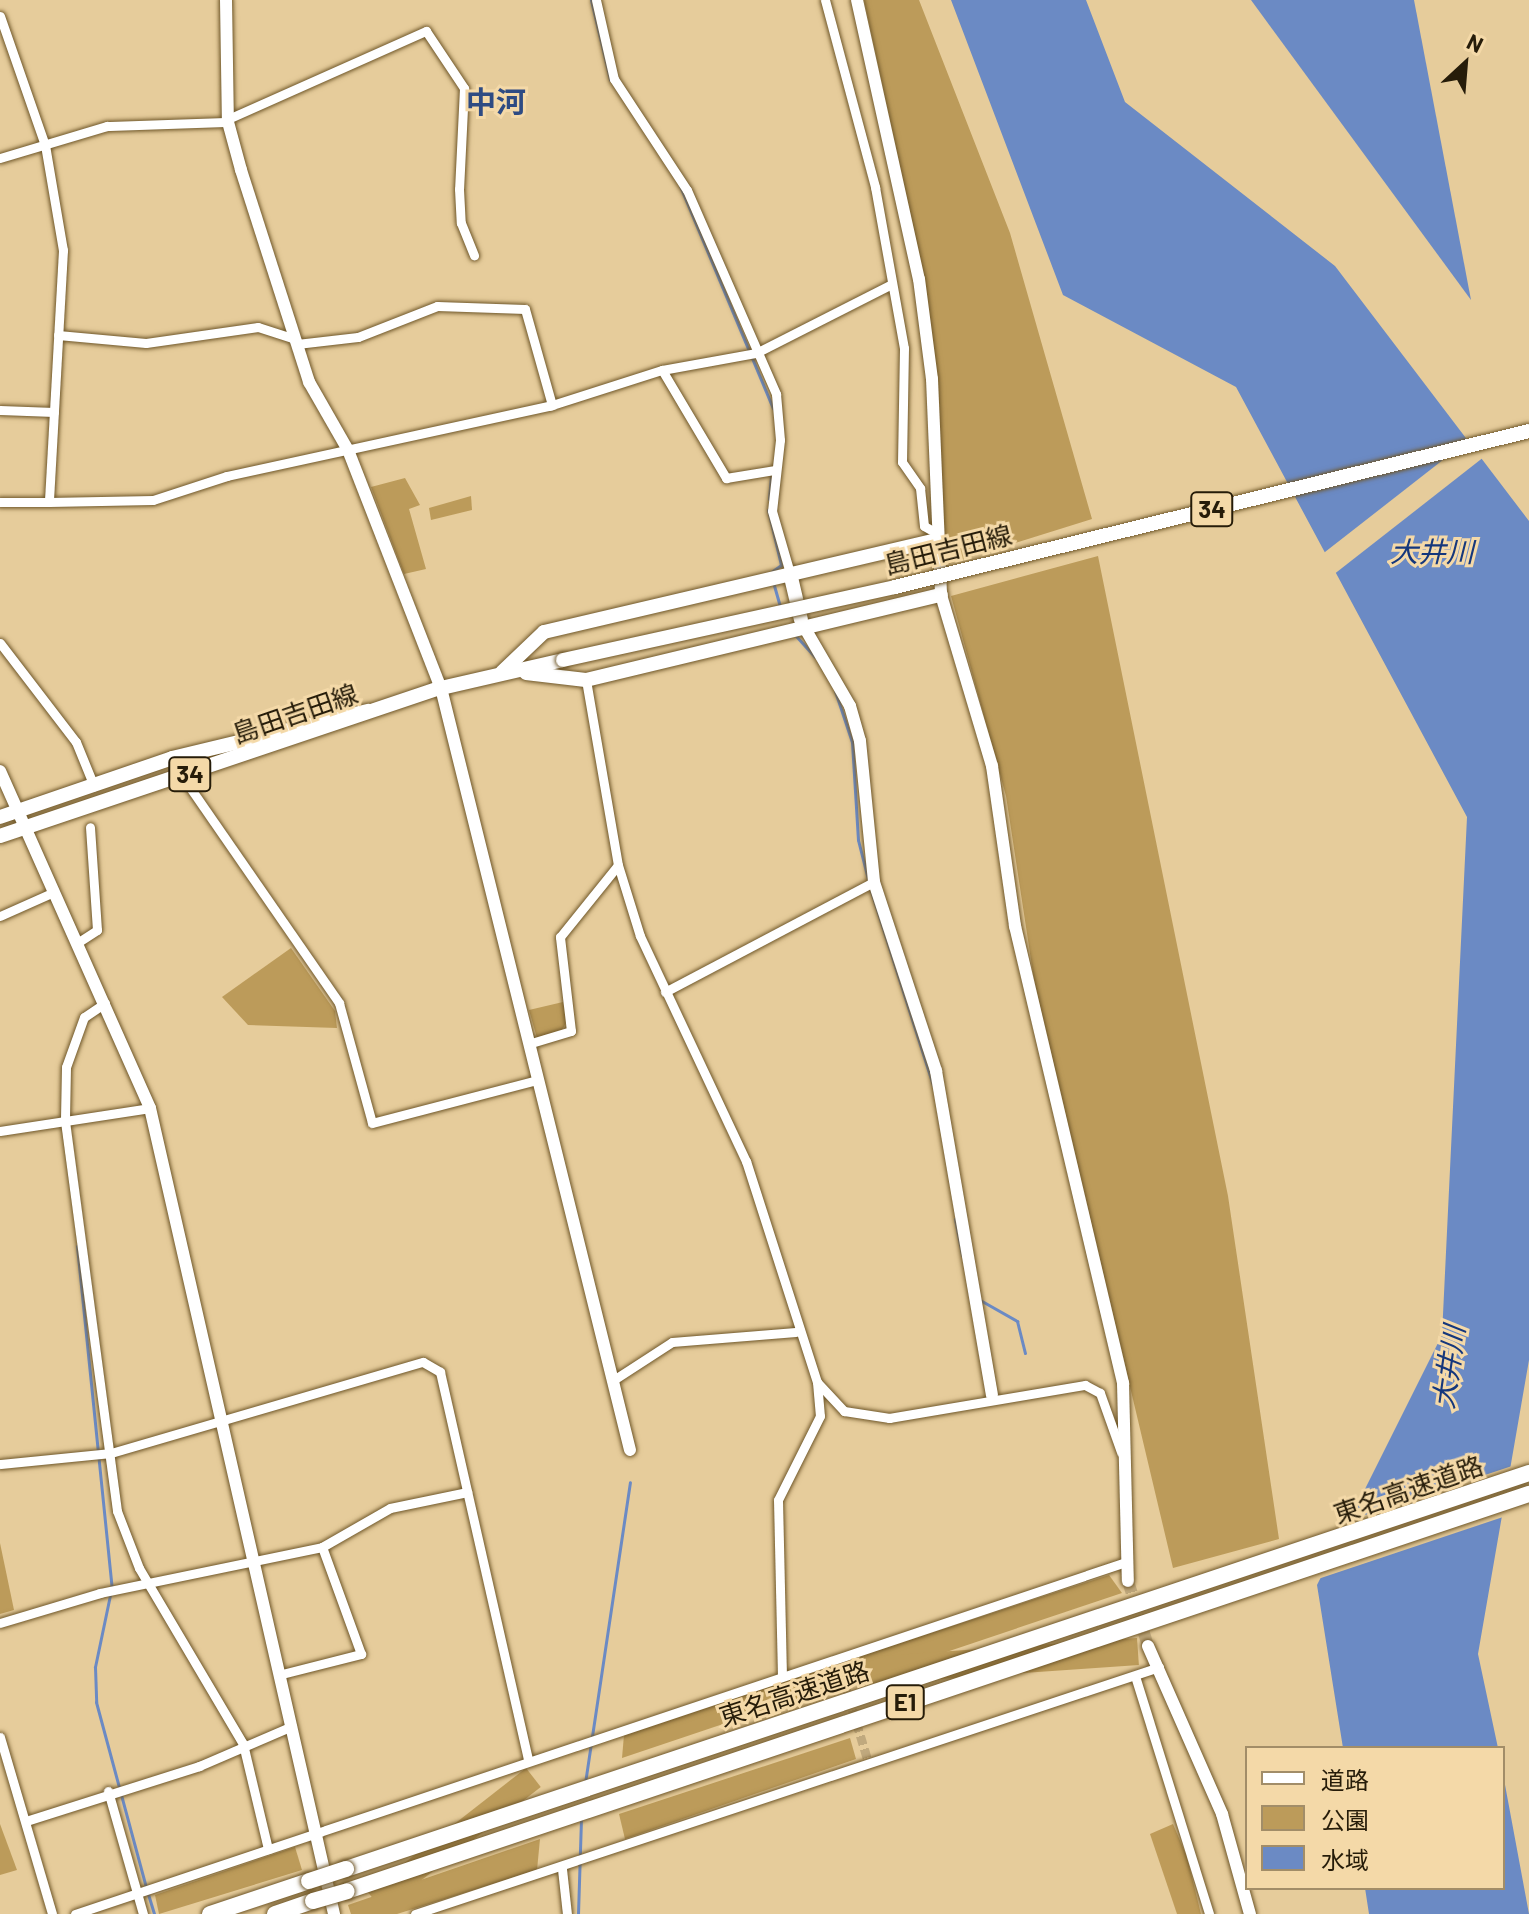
<!DOCTYPE html>
<html>
<head>
<meta charset="utf-8">
<style>
	body { margin:0 }
	#map { position:relative; width:1529px; height:1914px; overflow:hidden; background:#e6cc9b; font-family:Barlow,"Noto Sans JP",sans-serif }
	div>[style] { position:absolute }
	[style*='--x'] { left:calc(var(--x)*1px); top:calc(var(--y)*1px); width:calc(var(--w)*1px); rotate:calc(var(--a)*1deg) }
	.green>* { inset:0; background:#bc9b5a; transform-origin:0 0 }
	.forest>* { inset:0; background:#be9b59 }
	.water>* { inset:0; background:#6b8ac4 }
	.pier>* { inset:0; background:#e6cc9b; transform-origin:0 0 }
	.stream>* { height:3px; margin:-1.5px; padding:0 1.5px; transform-origin:1.5px; border-radius:1.5px; background:#6b8ac4 }
	.street-tunnel>* { height:9px; margin-top:-4.5px; transform-origin:0; background:repeating-linear-gradient(90deg,#c0a97e 0 9px,transparent 0 13.5px) }
	.secondary-tunnel>* { height:12px; margin-top:-6px; transform-origin:0; background:repeating-linear-gradient(90deg,#c0a97e 0 12px,transparent 0 18px) }
	.roads { filter:drop-shadow(0 0 2px #6f5729) drop-shadow(0 0 2px #6f5729) }
	.street>* { height:9px; margin:-4.5px; padding:0 4.5px; transform-origin:4.5px; border-radius:4.5px; background:#fff }
	.secondary>* { height:12px; margin:-6px; padding:0 6px; transform-origin:6px; border-radius:6px; background:#fff }
	.primary>* { height:14px; margin:-7px; padding:0 7px; transform-origin:7px; border-radius:7px; background:#fff }
	.highway>* { height:16px; margin:-8px; padding:0 8px; transform-origin:8px; border-radius:8px; background:#fff }
	.bridges { filter:drop-shadow(0 0 2px #6f5729) drop-shadow(0 0 2px #6f5729) }
	.primary-bridge>* { height:14px; margin:-7px; padding:0 7px; transform-origin:7px; border-radius:7px; background:#fff }
	.highway-bridge>* { height:16px; margin:-8px; padding:0 8px; transform-origin:8px; border-radius:8px; background:#fff }
	span { translate:-50% -50%; white-space:nowrap; text-align:center; line-height:1.15; -webkit-text-stroke:6px #f4d9a8; paint-order:stroke }
	.shield-label span { padding:2px 6px; background:#f4d9a8; border:2px solid; border-radius:6px; -webkit-text-stroke-width:0 }
	.shield-label { font-size:24px; color:#261c09; font-weight:700 }
	.street-label { font-size:26px; color:#261c09 }
	.water-label { font-size:28px; color:#15377c; font-style:italic }
	.quarter-label { font-size:30px; color:#2e4b83; font-weight:700 }
	.legend { position:absolute; left:1245px; top:1746px; width:260px; height:144px; box-sizing:border-box; background:#f4d9a8; border:2px solid #a28d68; margin:0; padding:10px 14px; list-style:none; font-size:24px; color:#261c09 }
	.legend li { display:flex; align-items:center; gap:16px; height:40px }
	.legend b { width:40px; border:2px solid #a28d68 }
	.north { position:absolute; left:1425px; top:24px; width:80px; height:80px; -webkit-text-stroke:6px #f4d9a8; paint-order:stroke; rotate:26deg; font-size:22px; font-weight:700; line-height:32px; text-align:center; color:#261c09 }
	.north::after { content:''; display:block; margin:auto; width:28px; height:36px; background:#261c09; clip-path:polygon(50% 0,100% 100%,50% 72%,0 100%) }
</style>
</head>
<body>
<div id="map">
	<div class="green">
		<i style="clip-path:polygon(864px 0,919px 0,1010px 233px,1092px 519px,948px 564px,918px 249px)"></i>
		<i style="clip-path:polygon(405px 478px,420px 505px,409px 509px,426px 569px,404px 574px,371px 487px)"></i>
		<i style="clip-path:polygon(471px 496px,472px 510px,431px 520px,429px 508px)"></i>
		<i style="clip-path:polygon(1098px 556px,1228px 1196px,1279px 1539px,1173px 1568px,1035px 986px,1006px 796px,951px 596px)"></i>
		<i style="clip-path:polygon(291px 948px,335px 1011px,337px 1028px,248px 1025px,222px 997px)"></i>
		<i style="clip-path:polygon(563px 1002px,567px 1021px,561px 1032px,537px 1038px,529px 1010px)"></i>
		<i style="clip-path:polygon(0 1543px,14px 1610px,0 1614px)"></i>
		<i style="clip-path:polygon(1109px 1575px,1122px 1593px,854px 1683px,851px 1659px)"></i>
		<i style="left:1137px;top:1638px;width:27px;height:285px;rotate:86deg"></i>
		<i style="clip-path:polygon(810px 1672px,831px 1674px,836px 1686px,622px 1758px,624px 1735px)"></i>
		<i style="clip-path:polygon(850px 1738px,856px 1759px,625px 1839px,619px 1814px)"></i>
		<i style="left:526px;top:1768px;width:24px;height:201px;rotate:52deg"></i>
		<i style="clip-path:polygon(0 1824px,17px 1870px,0 1875px)"></i>
		<i style="clip-path:polygon(540px 1839px,537px 1870px,397px 1914px,351px 1914px,348px 1905px)"></i>
		<i style="clip-path:polygon(295px 1847px,302px 1870px,159px 1914px,155px 1895px)"></i>
	</div>
	<div class="forest">
		<i style="clip-path:polygon(1173px 1824px,1187px 1857px,1201px 1914px,1177px 1914px,1150px 1834px)"></i>
	</div>
	<div class="water">
		<i style="clip-path:polygon(951px 0,1086px 0,1125px 102px,1335px 266px,1529px 521px,1529px 1360px,1478px 1654px,1498px 1748px,1343px 1748px,1317px 1585px,1442px 1335px,1467px 817px,1236px 387px,1063px 295px)"></i>
		<i style="clip-path:polygon(1251px 0,1414px 0,1471px 300px)"></i>
		<i style="clip-path:polygon(1503px 1774px,1529px 1914px,1369px 1914px,1365px 1888px,1503px 1888px)"></i>
	</div>
	<div class="pier">
		<i style="left:1471px;top:438px;width:23px;height:193px;rotate:52deg"></i>
		<i style="clip-path:polygon(1515px 1465px,1506px 1516px,1315px 1580px,1344px 1522px)"></i>
	</div>
	<div class="stream">
		<i style="--x:591;--y:0;--w:82;--a:76.6"></i>
		<i style="--x:680;--y:186;--w:241;--a:67.3"></i>
		<i style="--x:769;--y:499;--w:24;--a:-85"></i>
		<i style="--x:768;--y:510;--w:57;--a:76.7"></i>
		<i style="--x:781;--y:565;--w:12;--a:145"></i>
		<i style="--x:773;--y:582;--w:25;--a:74"></i>
		<i style="--x:796;--y:636;--w:28;--a:48"></i>
		<i style="--x:835;--y:691;--w:54;--a:71.6"></i>
		<i style="--x:852;--y:742;--w:98;--a:86.5"></i>
		<i style="--x:858;--y:840;--w:44;--a:75.7"></i>
		<i style="--x:871;--y:891;--w:204;--a:72.3"></i>
		<i style="--x:955;--y:1219;--w:37;--a:79"></i>
		<i style="--x:77;--y:1246;--w:344;--a:84.2"></i>
		<i style="--x:980;--y:1300;--w:43;--a:29.6"></i>
		<i style="--x:1017;--y:1321;--w:33;--a:76"></i>
		<i style="--x:110;--y:1595;--w:74;--a:101.8"></i>
		<i style="--x:95;--y:1667;--w:35;--a:88"></i>
		<i style="--x:96;--y:1702;--w:192;--a:74.9"></i>
		<i style="--x:585;--y:1783;--w:304;--a:-81.5"></i>
		<i style="--x:148;--y:1894;--w:21;--a:73"></i>
		<i style="--x:578;--y:1914;--w:95;--a:-88.2"></i>
	</div>
	<div class="street-tunnel">
		<i style="--x:837;--y:1658;--w:111;--a:73.2"></i>
	</div>
	<div class="secondary-tunnel">
		<i style="--x:1128;--y:1581;--w:68;--a:72.9"></i>
	</div>
	<div class="roads">
		<div class="street">
			<i style="--x:596;--y:0;--w:81;--a:77.2"></i>
			<i style="--x:614;--y:79;--w:133;--a:56.7"></i>
			<i style="--x:687;--y:190;--w:223;--a:66.4"></i>
			<i style="--x:776;--y:394;--w:46;--a:85"></i>
			<i style="--x:780;--y:440;--w:71;--a:96.4"></i>
			<i style="--x:772;--y:511;--w:65;--a:73.8"></i>
			<i style="--x:825;--y:0;--w:194;--a:75"></i>
			<i style="--x:875;--y:187;--w:164;--a:79.8"></i>
			<i style="--x:904;--y:348;--w:114;--a:91"></i>
			<i style="--x:902;--y:462;--w:32;--a:55"></i>
			<i style="--x:920;--y:488;--w:38;--a:84"></i>
			<i style="--x:924;--y:526;--w:13;--a:29"></i>
			<i style="--x:0;--y:16;--w:137;--a:70.8"></i>
			<i style="--x:45;--y:145;--w:107;--a:80.3"></i>
			<i style="--x:63;--y:250;--w:252;--a:93.2"></i>
			<i style="--x:49;--y:502;--w:49;--a:180"></i>
			<i style="--x:228;--y:119;--w:217;--a:-24"></i>
			<i style="--x:426;--y:31;--w:69;--a:56.3"></i>
			<i style="--x:464;--y:88;--w:101;--a:92.8"></i>
			<i style="--x:459;--y:189;--w:34;--a:87"></i>
			<i style="--x:461;--y:223;--w:35;--a:68"></i>
			<i style="--x:0;--y:158;--w:112;--a:-16.7"></i>
			<i style="--x:107;--y:126;--w:121;--a:-1.9"></i>
			<i style="--x:58;--y:335;--w:88;--a:5.2"></i>
			<i style="--x:146;--y:343;--w:113;--a:-8.1"></i>
			<i style="--x:258;--y:327;--w:39;--a:18"></i>
			<i style="--x:297;--y:344;--w:61;--a:-6.5"></i>
			<i style="--x:358;--y:337;--w:85;--a:-21.4"></i>
			<i style="--x:437;--y:306;--w:88;--a:2"></i>
			<i style="--x:525;--y:309;--w:100;--a:74.3"></i>
			<i style="--x:662;--y:370;--w:96;--a:-10.3"></i>
			<i style="--x:756;--y:353;--w:150;--a:-26.9"></i>
			<i style="--x:0;--y:410;--w:54;--a:2.1"></i>
			<i style="--x:49;--y:502;--w:104;--a:-1.1"></i>
			<i style="--x:153;--y:500;--w:78;--a:-18"></i>
			<i style="--x:227;--y:476;--w:330;--a:-12.3"></i>
			<i style="--x:549;--y:406;--w:119;--a:-17.7"></i>
			<i style="--x:662;--y:370;--w:126;--a:59.3"></i>
			<i style="--x:726;--y:478;--w:50;--a:-9.3"></i>
			<i style="--x:0;--y:643;--w:125;--a:52.5"></i>
			<i style="--x:76;--y:742;--w:48;--a:67.8"></i>
			<i style="--x:586;--y:680;--w:188;--a:80.2"></i>
			<i style="--x:618;--y:865;--w:74;--a:72.8"></i>
			<i style="--x:640;--y:936;--w:249;--a:64.8"></i>
			<i style="--x:746;--y:1161;--w:232;--a:72.2"></i>
			<i style="--x:817;--y:1382;--w:34;--a:85"></i>
			<i style="--x:820;--y:1416;--w:94;--a:116.6"></i>
			<i style="--x:778;--y:1500;--w:176;--a:88.7"></i>
			<i style="--x:182;--y:776;--w:276;--a:55.3"></i>
			<i style="--x:339;--y:1003;--w:124;--a:74.6"></i>
			<i style="--x:372;--y:1123;--w:171;--a:-14.6"></i>
			<i style="--x:0;--y:916;--w:59;--a:-24"></i>
			<i style="--x:77;--y:943;--w:24;--a:-33"></i>
			<i style="--x:97;--y:930;--w:103;--a:-93.9"></i>
			<i style="--x:665;--y:992;--w:236;--a:-27.8"></i>
			<i style="--x:105;--y:1003;--w:25;--a:146"></i>
			<i style="--x:84;--y:1017;--w:53;--a:109.8"></i>
			<i style="--x:66;--y:1067;--w:54;--a:91.1"></i>
			<i style="--x:65;--y:1121;--w:393;--a:82.4"></i>
			<i style="--x:117;--y:1511;--w:61;--a:68.9"></i>
			<i style="--x:139;--y:1568;--w:204;--a:59.4"></i>
			<i style="--x:243;--y:1744;--w:108;--a:76.6"></i>
			<i style="--x:528;--y:1044;--w:45;--a:-16.8"></i>
			<i style="--x:571;--y:1031;--w:95;--a:-96.7"></i>
			<i style="--x:560;--y:937;--w:92;--a:-51.1"></i>
			<i style="--x:0;--y:1131;--w:152;--a:-8.7"></i>
			<i style="--x:615;--y:1379;--w:68;--a:-33"></i>
			<i style="--x:672;--y:1342;--w:124;--a:-4.6"></i>
			<i style="--x:817;--y:1382;--w:40;--a:47"></i>
			<i style="--x:844;--y:1411;--w:46;--a:8.8"></i>
			<i style="--x:889;--y:1418;--w:199;--a:-9.6"></i>
			<i style="--x:1085;--y:1385;--w:17;--a:28"></i>
			<i style="--x:1100;--y:1393;--w:63;--a:70.4"></i>
			<i style="--x:0;--y:1464;--w:112;--a:-5.7"></i>
			<i style="--x:111;--y:1453;--w:325;--a:-16.3"></i>
			<i style="--x:423;--y:1362;--w:20;--a:30"></i>
			<i style="--x:440;--y:1372;--w:396;--a:77.2"></i>
			<i style="--x:0;--y:1623;--w:104;--a:-16.7"></i>
			<i style="--x:100;--y:1593;--w:227;--a:-11.7"></i>
			<i style="--x:322;--y:1547;--w:78;--a:-29.8"></i>
			<i style="--x:390;--y:1508;--w:79;--a:-11.7"></i>
			<i style="--x:278;--y:1675;--w:86;--a:-14.2"></i>
			<i style="--x:361;--y:1654;--w:114;--a:-110"></i>
			<i style="--x:1135;--y:1676;--w:249;--a:72.7"></i>
			<i style="--x:0;--y:1737;--w:184;--a:73.6"></i>
			<i style="--x:108;--y:1791;--w:128;--a:74.1"></i>
			<i style="--x:26;--y:1821;--w:182;--a:-17.6"></i>
			<i style="--x:199;--y:1766;--w:101;--a:-23.3"></i>
			<i style="--x:562;--y:1869;--w:45;--a:83.7"></i>
			<i style="--x:75;--y:1914;--w:1105;--a:-18.52"></i>
			<i style="--x:415;--y:1914;--w:784;--a:-18.37"></i>
		</div>
		<div class="secondary">
			<i style="--x:226;--y:0;--w:122;--a:89.1"></i>
			<i style="--x:228;--y:122;--w:50;--a:74.8"></i>
			<i style="--x:241;--y:170;--w:223;--a:72.2"></i>
			<i style="--x:309;--y:382;--w:78;--a:60.2"></i>
			<i style="--x:348;--y:450;--w:256;--a:68.7"></i>
			<i style="--x:441;--y:688;--w:785;--a:76.07"></i>
			<i style="--x:857;--y:0;--w:286;--a:77.5"></i>
			<i style="--x:919;--y:279;--w:101;--a:82.6"></i>
			<i style="--x:932;--y:379;--w:216;--a:87.6"></i>
			<i style="--x:941;--y:595;--w:178;--a:73.4"></i>
			<i style="--x:992;--y:766;--w:162;--a:81.8"></i>
			<i style="--x:1015;--y:926;--w:470;--a:76.7"></i>
			<i style="--x:1123;--y:1383;--w:198;--a:88.6"></i>
			<i style="--x:803;--y:625;--w:94;--a:59.9"></i>
			<i style="--x:850;--y:706;--w:36;--a:74"></i>
			<i style="--x:860;--y:741;--w:142;--a:84.3"></i>
			<i style="--x:874;--y:882;--w:199;--a:71.8"></i>
			<i style="--x:936;--y:1071;--w:329;--a:80.2"></i>
			<i style="--x:0;--y:771;--w:369;--a:66"></i>
			<i style="--x:150;--y:1108;--w:827;--a:77.14"></i>
			<i style="--x:1148;--y:1646;--w:184;--a:66.2"></i>
			<i style="--x:1222;--y:1814;--w:104;--a:74.4"></i>
		</div>
		<div class="primary">
			<i style="--x:790;--y:573;--w:48;--a:76.8"></i>
			<i style="--x:502;--y:672;--w:58;--a:-43.6"></i>
			<i style="--x:544;--y:632;--w:403;--a:-13.2"></i>
			<i style="--x:526;--y:673;--w:60;--a:6.7"></i>
			<i style="--x:586;--y:680;--w:365;--a:-13.5"></i>
			<i style="--x:0;--y:817;--w:182;--a:-18.9"></i>
			<i style="--x:172;--y:758;--w:202;--a:-13.5"></i>
			<i style="--x:0;--y:836;--w:465;--a:-18.6"></i>
			<i style="--x:441;--y:688;--w:125;--a:-12.9"></i>
		</div>
		<div class="highway">
			<i style="--x:346;--y:1869;--w:1248;--a:-18.51"></i>
			<i style="--x:347;--y:1891;--w:1247;--a:-18.57"></i>
			<i style="--x:210;--y:1914;--w:104;--a:-18.4"></i>
			<i style="--x:275;--y:1914;--w:40;--a:-18.9"></i>
		</div>
	</div>
	<div class="bridges">
		<div class="primary-bridge">
			<i style="--x:563;--y:660;--w:340;--a:-12.4"></i>
			<i style="--x:895;--y:587;--w:653;--a:-13.82"></i>
		</div>
		<div class="highway-bridge">
			<i style="--x:309;--y:1881;--w:39;--a:-18"></i>
			<i style="--x:313;--y:1901;--w:35;--a:-16"></i>
		</div>
	</div>
	<div class="shield-label">
		<span style="left:1212px;top:509px">34</span>
		<span style="left:190px;top:774px">34</span>
		<span style="left:905px;top:1702px">E1</span>
	</div>
	<div class="street-label">
		<span style="left:948px;top:549px;rotate:-14deg">島田吉田線</span>
		<span style="left:295px;top:713px;rotate:-19deg">島田吉田線</span>
		<span style="left:1408px;top:1489px;rotate:-19deg">東名高速道路</span>
		<span style="left:794px;top:1693px;rotate:-18deg">東名高速道路</span>
	</div>
	<div class="water-label">
		<span style="left:1432px;top:551px">大井川</span>
		<span style="left:1448px;top:1367px;rotate:-82deg">大井川</span>
	</div>
	<div class="quarter-label">
		<span style="left:496px;top:101px">中河</span>
	</div>
	<ul class="legend">
	<li><b style="height:10px;background:#fff"></b>道路</li>
	<li><b style="height:22px;background:#bc9b5a"></b>公園</li>
	<li><b style="height:22px;background:#6b8ac4"></b>水域</li>
	</ul>
	<div class="north">N</div>
</div>
</body>
</html>
